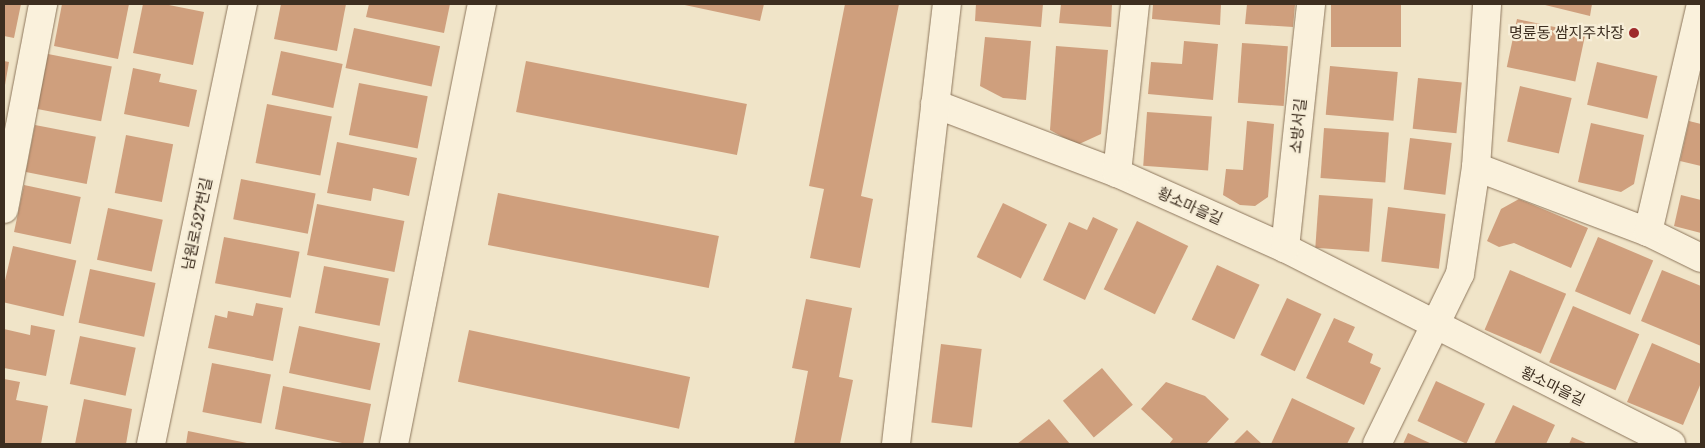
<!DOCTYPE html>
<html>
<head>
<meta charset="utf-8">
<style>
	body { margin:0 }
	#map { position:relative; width:1705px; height:448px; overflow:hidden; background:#f0e4c8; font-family:"Libre Baskerville","Noto Sans KR",serif }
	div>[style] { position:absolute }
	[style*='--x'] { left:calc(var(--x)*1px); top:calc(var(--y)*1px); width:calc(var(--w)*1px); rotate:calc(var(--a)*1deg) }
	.building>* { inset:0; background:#cf9f7d; transform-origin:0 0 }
	.roads { filter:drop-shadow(0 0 1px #8d765c) drop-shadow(0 0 1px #8d765c) }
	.minor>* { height:28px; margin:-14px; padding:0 14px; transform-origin:14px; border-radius:14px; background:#faf1dc }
	.dots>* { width:14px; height:14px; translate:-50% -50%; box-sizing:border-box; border:2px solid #f7eed8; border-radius:50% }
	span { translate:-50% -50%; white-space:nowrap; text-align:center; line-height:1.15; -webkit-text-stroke:4.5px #f7eed8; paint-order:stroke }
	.poi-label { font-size:15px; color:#3d2e20 }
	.right { translate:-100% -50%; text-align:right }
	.street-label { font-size:15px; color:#3d2e20 }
	.frame { position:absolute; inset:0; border:5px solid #3d2e20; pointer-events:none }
</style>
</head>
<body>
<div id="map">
	<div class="building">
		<i style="clip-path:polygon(4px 4px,21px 4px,14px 38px,4px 36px)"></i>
		<i style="clip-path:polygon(62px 4px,129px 4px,118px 59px,54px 46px)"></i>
		<i style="clip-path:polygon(143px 4px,164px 4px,204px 12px,193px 65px,133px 53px)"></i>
		<i style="clip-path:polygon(281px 4px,346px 4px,337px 51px,274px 39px)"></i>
		<i style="clip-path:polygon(369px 4px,450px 4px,444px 33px,366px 17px)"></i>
		<i style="clip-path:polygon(680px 4px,764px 4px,760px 21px)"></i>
		<i style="clip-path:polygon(845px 4px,899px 4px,861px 196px,873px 199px,860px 268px,810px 258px,824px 189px,809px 186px)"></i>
		<i style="clip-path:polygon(976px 4px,1043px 4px,1041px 27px,975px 21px)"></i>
		<i style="clip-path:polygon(1061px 4px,1112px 4px,1111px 27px,1059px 23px)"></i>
		<i style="clip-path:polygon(1153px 4px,1221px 4px,1220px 25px,1152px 19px)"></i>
		<i style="clip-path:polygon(1247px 4px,1295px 4px,1293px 27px,1245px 24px)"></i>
		<i style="left:1331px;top:4px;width:70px;height:43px"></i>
		<i style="clip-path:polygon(1541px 4px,1592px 4px,1590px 16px)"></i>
		<i style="left:1517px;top:19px;width:70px;height:49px;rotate:12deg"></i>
		<i style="left:354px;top:28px;width:88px;height:41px;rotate:12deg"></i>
		<i style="clip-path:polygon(985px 37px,1031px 41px,1026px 100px,1003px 98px,980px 86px)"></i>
		<i style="clip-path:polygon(1184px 41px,1218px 44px,1213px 100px,1148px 94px,1151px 62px,1182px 64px)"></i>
		<i style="left:1242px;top:43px;width:46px;height:60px;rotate:4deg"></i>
		<i style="clip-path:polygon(1056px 46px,1108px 50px,1101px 134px,1077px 145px,1050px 130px)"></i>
		<i style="left:281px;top:51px;width:63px;height:45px;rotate:12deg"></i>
		<i style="left:48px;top:54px;width:65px;height:56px;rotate:11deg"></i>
		<i style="clip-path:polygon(4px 61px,9px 62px,5px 85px,4px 85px)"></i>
		<i style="left:526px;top:61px;width:225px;height:52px;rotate:11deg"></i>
		<i style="left:1597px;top:62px;width:62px;height:44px;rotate:13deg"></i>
		<i style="left:1330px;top:66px;width:68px;height:49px;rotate:5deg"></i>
		<i style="clip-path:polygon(133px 68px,161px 74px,159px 82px,197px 90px,189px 127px,124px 114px)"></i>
		<i style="left:1418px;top:78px;width:44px;height:51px;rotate:6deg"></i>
		<i style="left:359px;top:83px;width:70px;height:53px;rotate:11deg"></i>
		<i style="left:1520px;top:86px;width:53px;height:57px;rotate:13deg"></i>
		<i style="left:267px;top:104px;width:66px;height:60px;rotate:11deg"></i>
		<i style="left:1147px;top:112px;width:65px;height:54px;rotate:4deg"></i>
		<i style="clip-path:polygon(1247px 121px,1274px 124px,1268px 197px,1255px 206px,1240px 205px,1223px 195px,1226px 169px,1243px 170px)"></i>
		<i style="clip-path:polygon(1689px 121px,1701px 124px,1701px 166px,1680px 161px)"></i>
		<i style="clip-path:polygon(1591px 123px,1644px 135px,1634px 184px,1621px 192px,1578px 182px)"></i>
		<i style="left:35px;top:125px;width:62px;height:48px;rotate:11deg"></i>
		<i style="left:1324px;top:128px;width:65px;height:50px;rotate:4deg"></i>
		<i style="left:126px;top:135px;width:48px;height:59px;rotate:11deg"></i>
		<i style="left:1410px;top:138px;width:42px;height:52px;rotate:7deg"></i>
		<i style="clip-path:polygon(337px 142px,417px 158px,409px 196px,373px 188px,371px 201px,327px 193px)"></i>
		<i style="left:241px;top:179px;width:76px;height:41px;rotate:11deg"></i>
		<i style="left:24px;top:185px;width:58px;height:48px;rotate:12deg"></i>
		<i style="left:498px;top:193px;width:225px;height:53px;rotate:11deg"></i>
		<i style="left:1319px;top:195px;width:54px;height:53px;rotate:4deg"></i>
		<i style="clip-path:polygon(1681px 195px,1701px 200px,1701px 233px,1674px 226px)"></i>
		<i style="clip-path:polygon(1519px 199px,1588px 228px,1571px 268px,1514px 243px,1499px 247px,1487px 241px,1501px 209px)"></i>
		<i style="left:1003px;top:203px;width:49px;height:60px;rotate:26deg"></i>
		<i style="left:317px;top:204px;width:89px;height:52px;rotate:11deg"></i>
		<i style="left:1388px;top:207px;width:58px;height:55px;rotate:7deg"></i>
		<i style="left:108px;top:208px;width:56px;height:53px;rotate:12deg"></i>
		<i style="clip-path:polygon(1093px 217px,1118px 229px,1085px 300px,1043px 280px,1069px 222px,1087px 230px)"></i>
		<i style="left:1137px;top:221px;width:57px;height:76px;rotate:26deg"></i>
		<i style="left:224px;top:237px;width:77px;height:47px;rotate:11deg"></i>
		<i style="left:1598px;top:237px;width:60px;height:59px;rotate:23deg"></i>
		<i style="left:13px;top:246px;width:65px;height:57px;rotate:13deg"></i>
		<i style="left:1217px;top:265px;width:47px;height:60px;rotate:25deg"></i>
		<i style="left:324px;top:266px;width:66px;height:48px;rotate:11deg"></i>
		<i style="left:90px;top:269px;width:67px;height:55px;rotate:12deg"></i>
		<i style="left:1510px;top:270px;width:61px;height:65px;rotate:23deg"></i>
		<i style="clip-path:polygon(1662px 270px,1701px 286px,1701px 346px,1641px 321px)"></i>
		<i style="left:1287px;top:298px;width:38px;height:63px;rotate:25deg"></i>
		<i style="clip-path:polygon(806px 299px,852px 308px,839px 377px,853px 380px,840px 444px,794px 444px,808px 371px,792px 368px)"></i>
		<i style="clip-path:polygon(256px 303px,283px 308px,273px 361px,208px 348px,215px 315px,227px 318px,228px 311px,253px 316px)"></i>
		<i style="left:1573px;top:306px;width:72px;height:61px;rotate:23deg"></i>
		<i style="clip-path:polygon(1334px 318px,1355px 327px,1348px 342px,1373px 354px,1370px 363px,1381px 368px,1364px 405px,1306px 378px)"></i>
		<i style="clip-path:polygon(31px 325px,55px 330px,46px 376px,4px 368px,4px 329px,30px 335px)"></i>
		<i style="left:299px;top:326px;width:83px;height:48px;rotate:12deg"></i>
		<i style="left:469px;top:330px;width:226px;height:53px;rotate:12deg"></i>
		<i style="left:80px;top:336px;width:57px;height:49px;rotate:12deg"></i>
		<i style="clip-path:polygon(1652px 343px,1701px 364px,1701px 383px,1683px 425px,1627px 402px)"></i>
		<i style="left:941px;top:344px;width:41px;height:79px;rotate:7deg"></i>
		<i style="left:212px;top:363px;width:60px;height:50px;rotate:11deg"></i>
		<i style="left:1102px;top:368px;width:48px;height:51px;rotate:50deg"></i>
		<i style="clip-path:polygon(4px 379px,20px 382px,16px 400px,48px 406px,41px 444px,4px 444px)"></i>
		<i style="left:1436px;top:381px;width:54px;height:44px;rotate:25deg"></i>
		<i style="clip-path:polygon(1166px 382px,1205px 396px,1229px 419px,1206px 444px,1169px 444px,1173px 439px,1141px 409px)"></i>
		<i style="clip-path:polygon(283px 386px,371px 404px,363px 444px,347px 444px,275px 429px)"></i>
		<i style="clip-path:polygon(1292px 398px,1355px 428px,1347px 444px,1271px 444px)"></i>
		<i style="clip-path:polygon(84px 399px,132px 409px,126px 444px,75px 444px)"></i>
		<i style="clip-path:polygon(1513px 405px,1555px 425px,1546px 444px,1494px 444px)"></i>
		<i style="clip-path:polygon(1049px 419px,1070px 444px,1017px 444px)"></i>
		<i style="clip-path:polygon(1247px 430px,1262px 444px,1233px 444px)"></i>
		<i style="clip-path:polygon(188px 431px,247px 443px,247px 444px,186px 444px)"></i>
		<i style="clip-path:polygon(1408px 433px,1432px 444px,1403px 444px)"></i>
		<i style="clip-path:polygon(1572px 437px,1588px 444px,1569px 444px)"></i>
	</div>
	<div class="roads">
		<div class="minor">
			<i style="--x:935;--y:104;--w:195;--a:20.8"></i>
			<i style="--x:1117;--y:173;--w:184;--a:24.1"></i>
			<i style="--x:1285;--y:248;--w:433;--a:26.9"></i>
			<i style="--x:1476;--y:167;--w:184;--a:20.7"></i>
			<i style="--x:1648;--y:232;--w:59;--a:26.1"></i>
			<i style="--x:1117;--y:173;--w:170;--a:-83.9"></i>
			<i style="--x:4;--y:209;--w:209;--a:-79.2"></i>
			<i style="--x:1648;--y:232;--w:233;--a:-76.9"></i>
			<i style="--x:1285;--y:248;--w:245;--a:-83.9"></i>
			<i style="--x:151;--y:444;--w:450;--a:-78.2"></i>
			<i style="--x:394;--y:444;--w:449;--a:-78.7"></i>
			<i style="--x:896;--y:444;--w:443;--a:-83.4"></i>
			<i style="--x:1377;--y:444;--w:189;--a:-64"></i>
			<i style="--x:1460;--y:274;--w:108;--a:-81.5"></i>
			<i style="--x:1476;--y:167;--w:163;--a:-86.1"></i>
		</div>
	</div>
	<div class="dots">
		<i style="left:1634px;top:33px;background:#9e2a2b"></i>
	</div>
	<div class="poi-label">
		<span class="right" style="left:1624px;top:33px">명륜동 쌈지주차장</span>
	</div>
	<div class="street-label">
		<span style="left:1298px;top:126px;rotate:-84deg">소방서길</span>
		<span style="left:1190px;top:206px;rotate:24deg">황소마을길</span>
		<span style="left:197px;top:224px;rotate:-78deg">남원로527번길</span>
		<span style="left:1553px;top:386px;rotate:26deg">황소마을길</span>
	</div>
	<div class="frame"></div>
</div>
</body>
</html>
